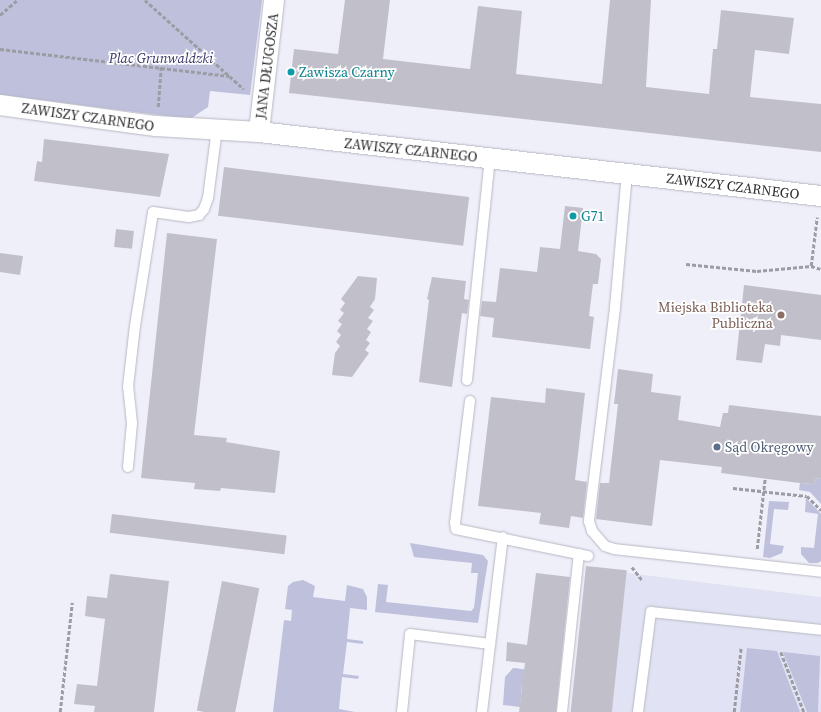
<!DOCTYPE html>
<html>
<head>
<meta charset="utf-8">
<style>
	body { margin:0 }
	#map { position:relative; width:821px; height:712px; overflow:hidden; background:#eeeff9; font-family:"Source Serif 4",serif }
	div>[style] { position:absolute }
	[style*='--x'] { left:calc(var(--x)*1px); top:calc(var(--y)*1px); width:calc(var(--w)*1px); rotate:calc(var(--a)*1deg) }
	.built>* { inset:0; background:#e1e3f4 }
	.green>* { inset:0; background:#bec0dc }
	.building>* { inset:0; background:#c1c0ca; transform-origin:0 0 }
	.path>* { height:2.5px; margin-top:-1.25px; transform-origin:0; background:repeating-linear-gradient(90deg,#9c9da4 0 4px,transparent 0 6px) }
	.roads { filter:drop-shadow(0 0 1px #b7b8c2) drop-shadow(0 0 1px #b7b8c2) }
	.service>* { height:10px; margin:-5px; padding:0 5px; transform-origin:5px; border-radius:5px; background:#fff }
	.minor>* { height:20px; margin:-10px; padding:0 10px; transform-origin:10px; border-radius:10px; background:#fff }
	.dots>* { width:11px; height:11px; translate:-50% -50%; box-sizing:border-box; border:2px solid #fff; border-radius:50% }
	span { translate:-50% -50%; white-space:nowrap; text-align:center; line-height:1.15; -webkit-text-stroke:3.5px #fff; paint-order:stroke }
	.park-label { font-size:14px; color:#373668; font-style:italic }
	.street-label { font-size:14px; color:#2c2d30 }
	.culture-label { font-size:14px; color:#0d838f }
	.left { translate:0 -50%; text-align:left }
	.education-label { font-size:14px; color:#785e54 }
	.right { translate:-100% -50%; text-align:right }
	.service-label { font-size:14px; color:#4e5e75 }
</style>
</head>
<body>
<div id="map">
	<div class="built">
		<i style="clip-path:polygon(627px 570px,628px 573px,821px 597px,821px 712px,572px 712px)"></i>
	</div>
	<div class="green">
		<i style="clip-path:polygon(0 0,262px 0,250px 95px,210px 91px,208px 107px,190px 119px,0 95px)"></i>
		<i style="clip-path:polygon(815px 478px,821px 479px,821px 504px,810px 492px,799px 490px,800px 483px,814px 484px)"></i>
		<i style="clip-path:polygon(806px 498px,821px 514px,821px 561px,818px 563px,809px 563px,801px 554px,801px 547px,814px 548px,818px 514px,805px 512px)"></i>
		<i style="clip-path:polygon(769px 501px,789px 502px,788px 510px,774px 509px,770px 544px,784px 546px,782px 553px,770px 558px,763px 557px)"></i>
		<i style="clip-path:polygon(410px 543px,483px 555px,488px 561px,478px 623px,375px 612px,378px 584px,388px 585px,386px 602px,471px 611px,474px 608px,478px 573px,471px 573px,472px 563px,414px 557px)"></i>
		<i style="clip-path:polygon(303px 580px,315px 586px,313px 597px,345px 601px,347px 585px,363px 589px,367px 597px,367px 610px,350px 608px,347px 639px,363px 641px,363px 644px,347px 642px,343px 674px,359px 676px,358px 679px,342px 677px,339px 709px,355px 712px,273px 712px,284px 620px,291px 621px,292px 610px,285px 609px,288px 586px,293px 582px)"></i>
		<i style="clip-path:polygon(747px 648px,777px 651px,800px 712px,740px 712px)"></i>
		<i style="clip-path:polygon(783px 652px,820px 656px,818px 712px,807px 712px)"></i>
		<i style="clip-path:polygon(513px 668px,515px 668px,554px 674px,522px 685px,520px 707px,503px 705px,505px 677px)"></i>
	</div>
	<div class="building">
		<i style="clip-path:polygon(345px 0,390px 0,383px 59px,470px 69px,478px 6px,522px 11px,516px 74px,602px 84px,610px 0,651px 0,646px 87px,709px 94px,713px 49px,717px 49px,721px 10px,794px 18px,789px 54px,755px 50px,750px 97px,821px 104px,821px 152px,289px 93px,294px 49px,338px 54px)"></i>
		<i style="clip-path:polygon(44px 139px,169px 154px,160px 197px,34px 181px,37px 161px,42px 162px)"></i>
		<i style="left:224px;top:167px;width:247px;height:49px;rotate:7deg"></i>
		<i style="clip-path:polygon(565px 206px,583px 208px,578px 251px,596px 254px,601px 259px,598px 284px,593px 284px,589px 316px,594px 317px,590px 349px,492px 337px,494px 318px,480px 316px,482px 301px,496px 302px,500px 268px,537px 272px,540px 247px,560px 249px)"></i>
		<i style="left:116px;top:229px;width:18px;height:18px;rotate:6deg"></i>
		<i style="clip-path:polygon(167px 233px,217px 239px,194px 435px,227px 438px,226px 442px,280px 451px,275px 493px,221px 488px,220px 491px,194px 489px,195px 483px,141px 478px)"></i>
		<i style="clip-path:polygon(0 253px,23px 256px,20px 275px,0 272px)"></i>
		<i style="clip-path:polygon(358px 276px,377px 278px,375px 299px,370px 307px,374px 310px,368px 318px,373px 321px,367px 329px,371px 332px,366px 340px,370px 343px,365px 350px,369px 353px,352px 377px,332px 375px,335px 353px,340px 346px,336px 342px,341px 335px,337px 331px,342px 324px,338px 321px,344px 313px,340px 310px,345px 303px,341px 299px)"></i>
		<i style="clip-path:polygon(432px 277px,466px 281px,464px 299px,469px 300px,467px 314px,462px 313px,452px 387px,419px 382px,429px 300px,427px 299px)"></i>
		<i style="clip-path:polygon(744px 285px,821px 295px,821px 340px,781px 335px,780px 346px,765px 344px,762px 363px,736px 360px)"></i>
		<i style="clip-path:polygon(618px 369px,653px 374px,651px 392px,681px 396px,678px 420px,720px 427px,723px 413px,728px 413px,729px 405px,821px 416px,821px 479px,815px 478px,814px 484px,800px 483px,721px 473px,722px 467px,660px 460px,652px 526px,596px 519px,600px 483px,609px 483px,618px 404px,614px 404px)"></i>
		<i style="clip-path:polygon(546px 388px,585px 393px,575px 480px,587px 482px,583px 518px,571px 516px,569px 528px,539px 524px,541px 513px,478px 506px,491px 397px,545px 403px)"></i>
		<i style="left:112px;top:514px;width:176px;height:19px;rotate:7deg"></i>
		<i style="left:586px;top:566px;width:41px;height:147px;rotate:6deg"></i>
		<i style="clip-path:polygon(536px 573px,570px 577px,556px 712px,519px 712px,525px 663px,506px 661px,507px 642px,527px 645px)"></i>
		<i style="clip-path:polygon(110px 574px,169px 581px,154px 712px,94px 712px,95px 706px,74px 704px,77px 684px,97px 686px,105px 619px,85px 616px,87px 596px,107px 598px)"></i>
		<i style="left:222px;top:581px;width:38px;height:132px;rotate:11deg"></i>
	</div>
	<div class="path">
		<i style="--x:145;--y:0;--w:133;--a:42"></i>
		<i style="--x:0;--y:15;--w:23;--a:-41"></i>
		<i style="--x:0;--y:49;--w:231;--a:6.7"></i>
		<i style="--x:158;--y:107;--w:40;--a:-85.7"></i>
		<i style="--x:686;--y:264;--w:71;--a:5.6"></i>
		<i style="--x:757;--y:271;--w:54;--a:-5.3"></i>
		<i style="--x:811;--y:266;--w:10;--a:17"></i>
		<i style="--x:811;--y:266;--w:49;--a:-83"></i>
		<i style="--x:733;--y:488;--w:74;--a:6.2"></i>
		<i style="--x:807;--y:496;--w:20;--a:45"></i>
		<i style="--x:757;--y:549;--w:71;--a:-83.6"></i>
		<i style="--x:632;--y:567;--w:18;--a:52"></i>
		<i style="--x:781;--y:652;--w:64;--a:69"></i>
		<i style="--x:60;--y:712;--w:110;--a:-83.7"></i>
		<i style="--x:734;--y:712;--w:65;--a:-83.9"></i>
	</div>
	<div class="roads">
		<div class="service">
			<i style="--x:627;--y:173;--w:136;--a:95.1"></i>
			<i style="--x:615;--y:308;--w:215;--a:97"></i>
			<i style="--x:589;--y:521;--w:10;--a:73"></i>
			<i style="--x:592;--y:531;--w:20;--a:49"></i>
			<i style="--x:605;--y:546;--w:9;--a:18"></i>
			<i style="--x:614;--y:549;--w:208;--a:6.3"></i>
			<i style="--x:467;--y:380;--w:223;--a:-84.1"></i>
			<i style="--x:470;--y:401;--w:123;--a:97"></i>
			<i style="--x:455;--y:523;--w:6;--a:81"></i>
			<i style="--x:456;--y:529;--w:135;--a:11.6"></i>
			<i style="--x:128;--y:467;--w:44;--a:-84.8"></i>
			<i style="--x:132;--y:423;--w:36;--a:-96"></i>
			<i style="--x:128;--y:387;--w:61;--a:-83.5"></i>
			<i style="--x:135;--y:326;--w:115;--a:-81"></i>
			<i style="--x:153;--y:212;--w:36;--a:8"></i>
			<i style="--x:189;--y:217;--w:10;--a:-11"></i>
			<i style="--x:199;--y:215;--w:8;--a:-50"></i>
			<i style="--x:204;--y:209;--w:12;--a:-70"></i>
			<i style="--x:208;--y:198;--w:70;--a:-82.6"></i>
			<i style="--x:402;--y:712;--w:78;--a:-84.1"></i>
			<i style="--x:410;--y:634;--w:81;--a:7.1"></i>
			<i style="--x:482;--y:712;--w:176;--a:-83.2"></i>
			<i style="--x:562;--y:712;--w:159;--a:-83.9"></i>
			<i style="--x:638;--y:712;--w:101;--a:-82.6"></i>
			<i style="--x:651;--y:612;--w:171;--a:6"></i>
		</div>
		<div class="minor">
			<i style="--x:0;--y:105;--w:157;--a:7.7"></i>
			<i style="--x:156;--y:126;--w:103;--a:3.3"></i>
			<i style="--x:259;--y:132;--w:566;--a:6.5"></i>
			<i style="--x:259;--y:132;--w:133;--a:-83.5"></i>
		</div>
	</div>
	<div class="dots">
		<i style="left:291px;top:72px;background:#0f9aa8"></i>
		<i style="left:573px;top:216px;background:#0f9aa8"></i>
		<i style="left:781px;top:315px;background:#8d6e63"></i>
		<i style="left:717px;top:447px;background:#5c6f8a"></i>
	</div>
	<div class="park-label">
		<span style="left:161px;top:58px">Plac Grunwaldzki</span>
	</div>
	<div class="street-label">
		<span style="left:267px;top:66px;rotate:-83deg">JANA DŁUGOSZA</span>
		<span style="left:88px;top:117px;rotate:8deg">ZAWISZY CZARNEGO</span>
		<span style="left:411px;top:150px;rotate:6deg">ZAWISZY CZARNEGO</span>
		<span style="left:733px;top:186px;rotate:7deg">ZAWISZY CZARNEGO</span>
	</div>
	<div class="culture-label">
		<span class="left" style="left:299px;top:72px">Zawisza Czarny</span>
		<span class="left" style="left:581px;top:216px">G71</span>
	</div>
	<div class="education-label">
		<span class="right" style="left:773px;top:315px">Miejska Biblioteka<br>Publiczna</span>
	</div>
	<div class="service-label">
		<span class="left" style="left:725px;top:447px">Sąd Okręgowy</span>
	</div>
</div>
</body>
</html>
